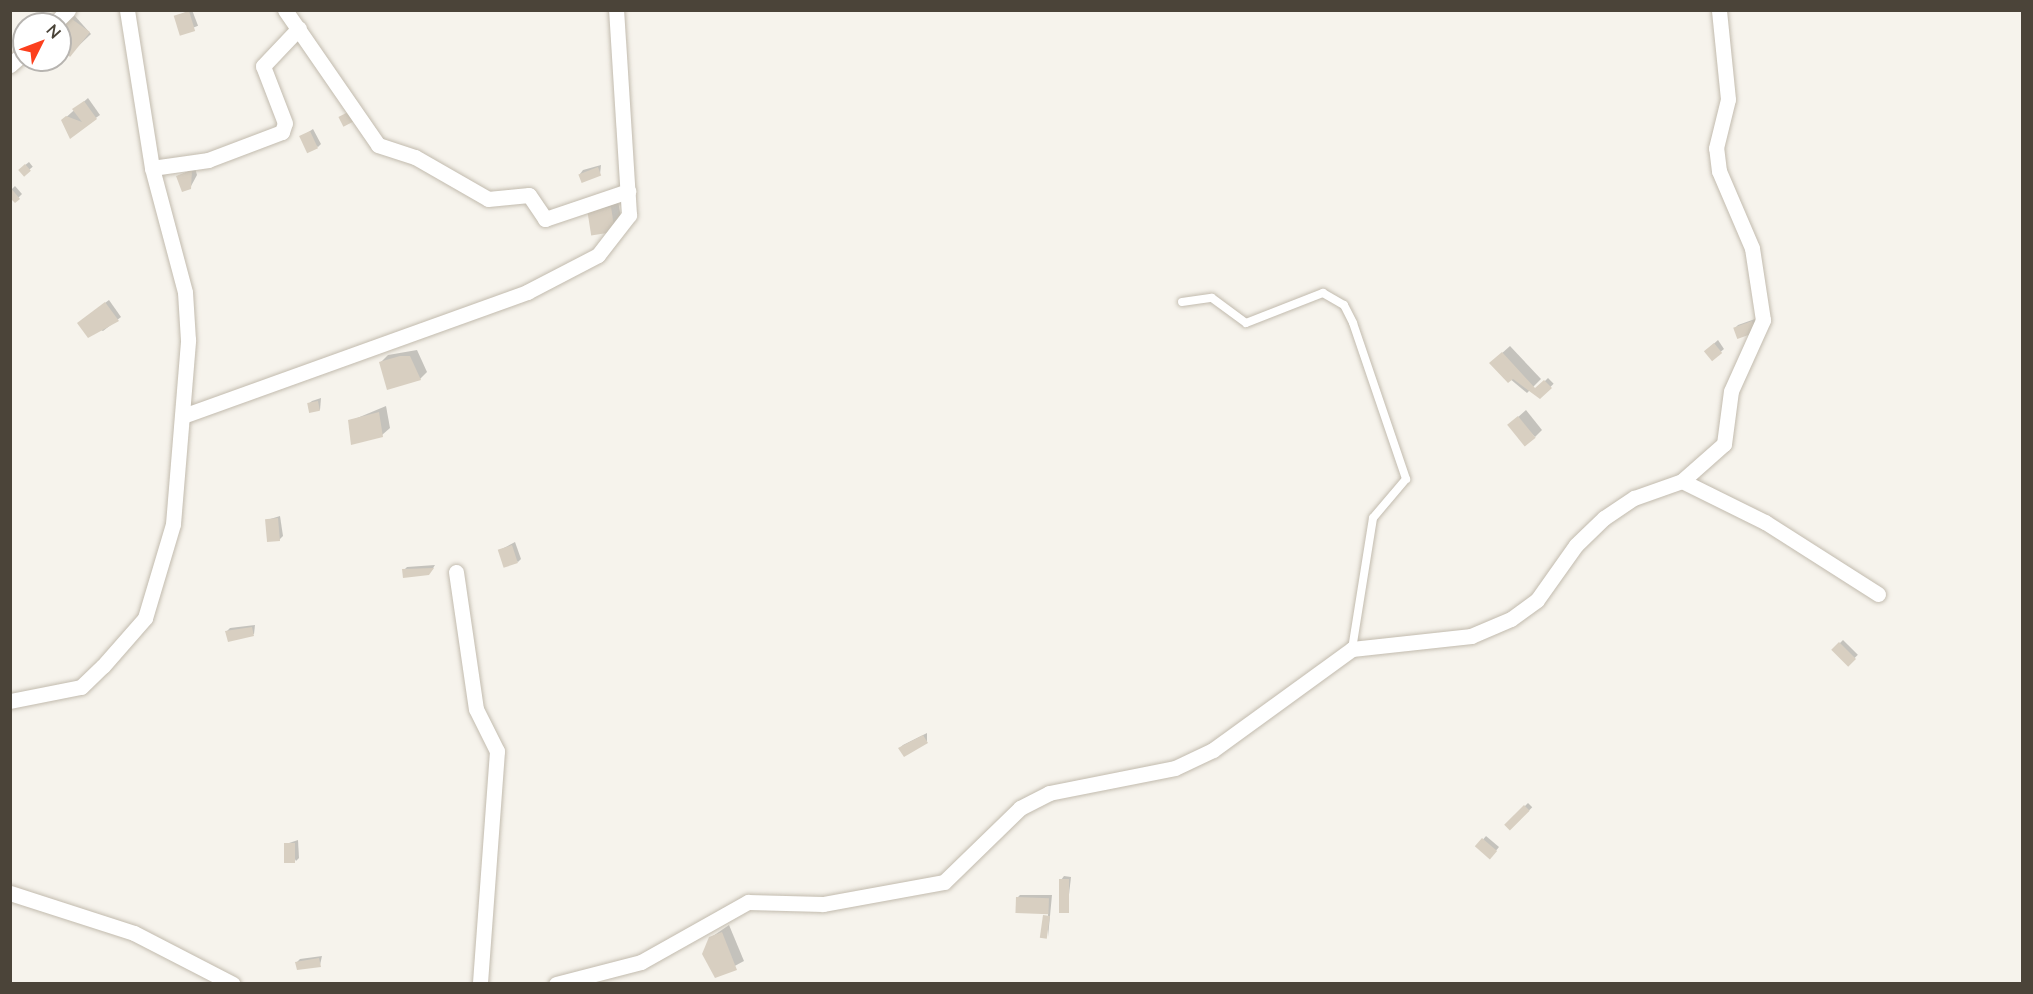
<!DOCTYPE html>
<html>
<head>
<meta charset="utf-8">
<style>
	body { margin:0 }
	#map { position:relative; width:2033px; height:994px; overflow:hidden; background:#f6f3ec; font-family:Lato,sans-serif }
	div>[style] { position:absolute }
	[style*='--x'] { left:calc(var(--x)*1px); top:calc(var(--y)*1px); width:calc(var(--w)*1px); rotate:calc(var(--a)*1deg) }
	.shadow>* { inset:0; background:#0003; transform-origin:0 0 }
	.building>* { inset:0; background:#d8cfc1; transform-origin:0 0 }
	.roads { filter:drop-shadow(0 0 2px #c2bbae) drop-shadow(0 0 2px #c2bbae) }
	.service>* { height:8px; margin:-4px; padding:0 4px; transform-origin:4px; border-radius:4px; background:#fff }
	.minor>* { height:15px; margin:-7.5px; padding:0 7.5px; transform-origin:7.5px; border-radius:7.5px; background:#fff }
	span { translate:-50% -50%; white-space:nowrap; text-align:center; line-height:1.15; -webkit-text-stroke:5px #fff; paint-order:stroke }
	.frame { position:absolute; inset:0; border:12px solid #4b4439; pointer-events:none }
	.north { position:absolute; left:12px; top:12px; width:60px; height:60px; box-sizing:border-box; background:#fff; border:2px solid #b7b4b0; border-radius:50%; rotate:48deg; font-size:16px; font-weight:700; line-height:24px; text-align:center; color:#4b4439 }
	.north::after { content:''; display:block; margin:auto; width:21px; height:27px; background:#fc3f1d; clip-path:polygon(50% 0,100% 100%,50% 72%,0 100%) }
</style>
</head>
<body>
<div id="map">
	<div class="shadow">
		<i style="left:192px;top:10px;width:17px;height:17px;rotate:69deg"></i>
		<i style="clip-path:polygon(74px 15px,91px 34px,70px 54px,60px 44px,60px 28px)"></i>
		<i style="clip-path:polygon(88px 98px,100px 115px,70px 136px,63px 120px)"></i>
		<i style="clip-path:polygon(313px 129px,321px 144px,318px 147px,301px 137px)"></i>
		<i style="left:29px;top:162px;width:6px;height:12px;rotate:51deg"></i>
		<i style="clip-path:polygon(601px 165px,600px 174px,580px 174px,583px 170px)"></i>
		<i style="clip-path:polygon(195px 168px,197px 175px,190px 188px,178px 176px)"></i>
		<i style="clip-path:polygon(15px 186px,22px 194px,15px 201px,10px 191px)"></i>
		<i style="clip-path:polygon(618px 201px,622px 223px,614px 230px,590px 212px)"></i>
		<i style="clip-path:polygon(109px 300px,121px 317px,103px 331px,82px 320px)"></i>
		<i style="clip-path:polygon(1755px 319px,1758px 327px,1735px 328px,1738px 325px)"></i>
		<i style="clip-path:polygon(1718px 340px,1724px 349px,1712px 359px,1709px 348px)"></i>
		<i style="clip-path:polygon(1510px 346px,1541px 379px,1527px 393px,1491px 363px)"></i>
		<i style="clip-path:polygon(417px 350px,427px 372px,420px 379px,381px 362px,388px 355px)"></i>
		<i style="left:1548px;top:378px;width:8px;height:19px;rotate:45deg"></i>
		<i style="clip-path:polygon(321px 398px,320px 410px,308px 404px,312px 401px)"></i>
		<i style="clip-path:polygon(386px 406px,390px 428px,382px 435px,350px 421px)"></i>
		<i style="clip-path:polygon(1526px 410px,1542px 430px,1535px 437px,1517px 418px)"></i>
		<i style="clip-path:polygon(280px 516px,283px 536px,279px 540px,267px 520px)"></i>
		<i style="clip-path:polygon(515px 542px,521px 559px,518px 562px,500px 550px)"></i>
		<i style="clip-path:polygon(435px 565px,432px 570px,404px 570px,407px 567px)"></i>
		<i style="clip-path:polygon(255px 625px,254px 634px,227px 631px,230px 628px)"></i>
		<i style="left:1843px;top:640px;width:21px;height:14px;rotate:45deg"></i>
		<i style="clip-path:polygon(927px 733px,927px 741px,900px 748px,903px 745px)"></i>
		<i style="left:1528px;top:803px;width:6px;height:30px;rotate:45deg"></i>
		<i style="left:1486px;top:836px;width:17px;height:13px;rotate:40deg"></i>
		<i style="clip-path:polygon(298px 840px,299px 858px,296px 861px,286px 844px)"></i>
		<i style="clip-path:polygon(1064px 876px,1071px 877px,1067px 912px,1061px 880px)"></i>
		<i style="clip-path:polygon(1020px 895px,1052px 895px,1048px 937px,1048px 912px,1017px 898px)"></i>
		<i style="clip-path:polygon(729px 925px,744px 961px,716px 976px,710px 938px)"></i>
		<i style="clip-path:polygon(322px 956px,320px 965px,297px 962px,300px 959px)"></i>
	</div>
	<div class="building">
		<i style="left:189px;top:11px;width:21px;height:16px;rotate:73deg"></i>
		<i style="clip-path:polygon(69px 17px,90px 32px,70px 57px,60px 46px,60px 26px)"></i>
		<i style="clip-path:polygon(84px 101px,97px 119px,70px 139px,61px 120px,66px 116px,82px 122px,72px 109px)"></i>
		<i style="left:350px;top:111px;width:11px;height:13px;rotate:63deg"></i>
		<i style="left:310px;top:131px;width:19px;height:12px;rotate:65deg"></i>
		<i style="left:25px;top:164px;width:9px;height:9px;rotate:49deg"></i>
		<i style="left:598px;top:167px;width:9px;height:21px;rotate:69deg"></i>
		<i style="clip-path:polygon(192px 170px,191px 189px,182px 192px,176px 176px)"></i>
		<i style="clip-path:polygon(10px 187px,20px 199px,15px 203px,10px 198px)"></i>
		<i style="left:611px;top:207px;width:25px;height:24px;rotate:81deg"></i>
		<i style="clip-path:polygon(105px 302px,119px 321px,88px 338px,77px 323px)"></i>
		<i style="left:1752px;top:321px;width:12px;height:20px;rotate:70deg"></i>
		<i style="left:1714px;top:343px;width:13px;height:13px;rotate:51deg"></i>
		<i style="clip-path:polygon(1502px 352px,1535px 388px,1544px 380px,1552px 388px,1540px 399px,1513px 379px,1508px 383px,1489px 363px)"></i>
		<i style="clip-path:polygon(400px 356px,410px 356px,421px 380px,387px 390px,379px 362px)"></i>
		<i style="left:318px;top:401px;width:10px;height:11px;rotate:79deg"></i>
		<i style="clip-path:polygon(379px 412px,383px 437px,351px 445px,348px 420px)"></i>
		<i style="left:1518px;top:416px;width:28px;height:14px;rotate:51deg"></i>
		<i style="left:278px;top:518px;width:23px;height:13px;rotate:85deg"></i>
		<i style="left:512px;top:545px;width:19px;height:15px;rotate:72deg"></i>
		<i style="clip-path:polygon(434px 568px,429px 575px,403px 578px,402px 569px)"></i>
		<i style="clip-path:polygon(252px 627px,254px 636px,228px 642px,225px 631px)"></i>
		<i style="left:1839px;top:642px;width:24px;height:11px;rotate:45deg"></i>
		<i style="clip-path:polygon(923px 735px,928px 743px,904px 757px,898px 748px)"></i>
		<i style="left:1524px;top:805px;width:8px;height:28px;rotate:45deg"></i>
		<i style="left:1482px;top:838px;width:20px;height:11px;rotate:41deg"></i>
		<i style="left:284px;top:843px;width:11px;height:20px"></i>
		<i style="left:1059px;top:879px;width:10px;height:34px"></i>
		<i style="left:1016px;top:897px;width:33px;height:16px;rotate:2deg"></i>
		<i style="left:1043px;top:915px;width:7px;height:23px;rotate:8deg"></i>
		<i style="clip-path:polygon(722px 932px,737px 970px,715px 978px,702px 954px,709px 937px)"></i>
		<i style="clip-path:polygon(319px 958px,321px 967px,297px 970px,295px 962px)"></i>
	</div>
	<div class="roads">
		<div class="service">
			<i style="--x:1182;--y:302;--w:30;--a:-8"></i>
			<i style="--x:1212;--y:298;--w:42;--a:36.3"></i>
			<i style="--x:1246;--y:323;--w:83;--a:-21.3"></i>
			<i style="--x:1323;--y:293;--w:24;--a:30"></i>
			<i style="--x:1344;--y:305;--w:20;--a:63"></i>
			<i style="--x:1353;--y:323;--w:165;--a:71.2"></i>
			<i style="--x:1406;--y:479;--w:51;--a:130.2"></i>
			<i style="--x:1373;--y:518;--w:133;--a:99.1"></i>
		</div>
		<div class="minor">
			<i style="--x:285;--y:10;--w:164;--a:55.4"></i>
			<i style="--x:378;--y:145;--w:39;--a:18"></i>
			<i style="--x:415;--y:157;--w:84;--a:29.9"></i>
			<i style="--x:488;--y:199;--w:41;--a:-5.6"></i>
			<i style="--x:529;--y:195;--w:29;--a:56"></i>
			<i style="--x:545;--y:219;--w:88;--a:-18.6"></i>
			<i style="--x:54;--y:24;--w:20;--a:-45"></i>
			<i style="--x:10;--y:65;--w:18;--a:-41"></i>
			<i style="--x:152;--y:168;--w:57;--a:-8.1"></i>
			<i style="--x:208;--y:160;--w:79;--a:-20.7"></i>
			<i style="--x:282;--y:132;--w:9;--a:-72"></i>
			<i style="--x:285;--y:123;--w:61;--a:-111.1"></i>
			<i style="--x:263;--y:66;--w:52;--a:-46.5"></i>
			<i style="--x:183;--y:416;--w:366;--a:-19.8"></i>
			<i style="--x:527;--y:292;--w:80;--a:-27.5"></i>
			<i style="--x:598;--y:255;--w:51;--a:-52.2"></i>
			<i style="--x:629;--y:215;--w:205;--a:-93.6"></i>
			<i style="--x:1682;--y:481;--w:56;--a:-41.4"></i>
			<i style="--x:1724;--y:444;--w:53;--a:-82.5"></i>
			<i style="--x:1731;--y:391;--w:78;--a:-65.7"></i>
			<i style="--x:1763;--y:320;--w:73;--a:-98.7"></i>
			<i style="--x:1752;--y:248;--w:84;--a:-113.2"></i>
			<i style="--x:1719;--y:171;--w:23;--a:-97"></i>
			<i style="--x:1716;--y:148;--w:50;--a:-76.2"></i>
			<i style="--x:1728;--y:99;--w:89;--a:-95.8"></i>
			<i style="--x:456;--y:572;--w:138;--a:81.7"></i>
			<i style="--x:476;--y:709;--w:47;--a:63.4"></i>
			<i style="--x:497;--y:751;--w:234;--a:94.2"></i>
			<i style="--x:10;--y:701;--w:72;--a:-11.2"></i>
			<i style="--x:81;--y:687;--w:30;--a:-44"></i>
			<i style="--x:103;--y:666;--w:64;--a:-48.8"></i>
			<i style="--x:145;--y:618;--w:98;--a:-73.4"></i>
			<i style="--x:173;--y:524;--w:185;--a:-85.3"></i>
			<i style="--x:188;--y:340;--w:48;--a:-93.6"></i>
			<i style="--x:185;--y:292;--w:128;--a:-104.9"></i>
			<i style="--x:152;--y:168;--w:160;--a:-99"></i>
			<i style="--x:10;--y:893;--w:130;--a:17.9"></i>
			<i style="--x:134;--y:933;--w:111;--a:27.3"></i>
			<i style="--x:556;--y:984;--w:88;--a:-14.5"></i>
			<i style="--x:641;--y:962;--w:123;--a:-29.3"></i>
			<i style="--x:748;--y:902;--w:75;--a:1.5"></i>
			<i style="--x:823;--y:904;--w:123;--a:-10.3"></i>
			<i style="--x:944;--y:882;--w:106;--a:-44.2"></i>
			<i style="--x:1020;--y:808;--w:33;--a:-27"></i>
			<i style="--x:1049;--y:793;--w:128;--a:-11.2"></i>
			<i style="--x:1175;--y:768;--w:42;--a:-25.3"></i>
			<i style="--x:1213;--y:750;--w:172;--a:-36"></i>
			<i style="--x:1352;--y:649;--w:120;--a:-6.2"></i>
			<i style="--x:1471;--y:636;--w:43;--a:-23"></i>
			<i style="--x:1511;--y:619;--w:32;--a:-36"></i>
			<i style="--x:1537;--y:600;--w:67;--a:-54.7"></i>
			<i style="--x:1576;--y:545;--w:39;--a:-44"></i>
			<i style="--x:1604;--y:518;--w:36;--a:-34"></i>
			<i style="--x:1634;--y:498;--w:51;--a:-19.5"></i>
			<i style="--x:1682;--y:481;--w:93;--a:26.3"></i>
			<i style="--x:1765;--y:522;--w:134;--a:32.5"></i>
		</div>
	</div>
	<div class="frame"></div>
	<div class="north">N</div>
</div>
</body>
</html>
